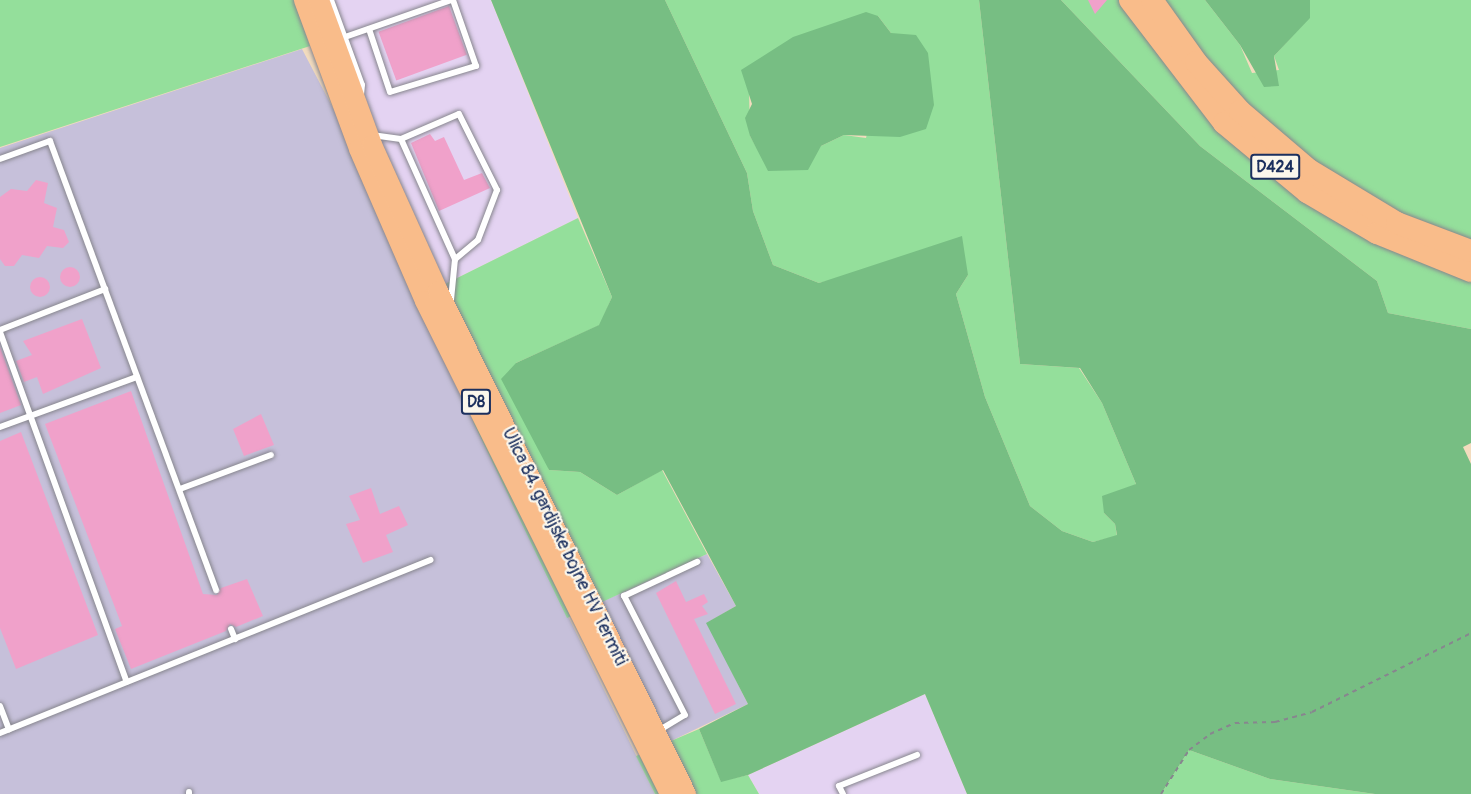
<!DOCTYPE html>
<html>
<head>
<meta charset="utf-8">
<style>
	body { margin:0 }
	#map { position:relative; width:1471px; height:794px; overflow:hidden; background:#f3dcbe; font-family:Pangolin,sans-serif }
	div>[style] { position:absolute }
	[style*='--x'] { left:calc(var(--x)*1px); top:calc(var(--y)*1px); width:calc(var(--w)*1px); rotate:calc(var(--a)*1deg) }
	.built>* { inset:0; background:#e4d3f2 }
	.industrial>* { inset:0; background:#c6c0da }
	.green>* { inset:0; background:#94df9b }
	.forest>* { inset:0; background:#77be83 }
	.building>* { inset:0; background:#f0a1ca; transform-origin:0 0 }
	.round { border-radius:50% }
	.path>* { height:2px; margin-top:-1px; transform-origin:0; background:repeating-linear-gradient(90deg,#87868e 0 4.5px,transparent 0 9px) }
	.roads { filter:drop-shadow(0 0 2px #87868e) drop-shadow(0 0 2px #87868e) }
	.lane>* { height:6px; margin:-3px; padding:0 3px; transform-origin:3px; border-radius:3px; background:#fff }
	.primary>* { height:20px; margin:-10px; padding:0 10px; transform-origin:10px; border-radius:10px; background:#f9bc8a }
	.highway>* { height:22px; margin:-11px; padding:0 11px; transform-origin:11px; border-radius:11px; background:#f9bc8a }
	span { translate:-50% -50%; white-space:nowrap; text-align:center; line-height:1.15; -webkit-text-stroke:4.5px #fbf7ec; paint-order:stroke }
	.shield-label span { padding:2px 4px; background:#fbf7ec; border:2px solid; border-radius:4px; -webkit-text-stroke-width:0 }
	.shield-label { font-size:16px; color:#1b2f5e; font-weight:700 }
	.street-label { font-size:18px; color:#1b2f5e }
</style>
</head>
<body>
<div id="map">
	<div class="built">
		<i style="clip-path:polygon(315px 0,491px 0,578px 218px,429px 292px)"></i>
		<i style="clip-path:polygon(925px 694px,967px 794px,759px 794px,748px 775px)"></i>
	</div>
	<div class="industrial">
		<i style="clip-path:polygon(302px 49px,429px 292px,474px 424px,655px 794px,0 794px,0 148px)"></i>
		<i style="clip-path:polygon(707px 554px,736px 606px,707px 623px,748px 704px,669px 742px,599px 603px)"></i>
	</div>
	<div class="green">
		<i style="clip-path:polygon(0 0,294px 0,310px 46px,0 147px)"></i>
		<i style="clip-path:polygon(evenodd,665px 0,979px 0,1020px 364px,1079px 368px,1102px 403px,1136px 484px,1104px 513px,1115px 524px,1117px 536px,1093px 542px,1062px 531px,1030px 506px,985px 397px,956px 294px,968px 275px,873px 270px,819px 283px,773px 265px,753px 211px,747px 173px,665px 0,878px 16px,891px 33px,866px 138px,844px 135px,821px 146px,758px 150px,750px 136px,749px 88px,878px 16px)"></i>
		<i style="clip-path:polygon(1061px 0,1205px 0,1240px 45px,1252px 73px,1279px 70px,1274px 56px,1309px 18px,1310px 0,1471px 0,1471px 329px,1388px 313px,1377px 281px,1200px 146px)"></i>
		<i style="clip-path:polygon(578px 218px,612px 297px,600px 325px,516px 363px,549px 470px,580px 472px,617px 495px,662px 470px,707px 554px,567px 618px,474px 424px,429px 292px)"></i>
		<i style="clip-path:polygon(699px 729px,721px 781px,748px 775px,759px 794px,655px 794px,636px 756px)"></i>
		<i style="clip-path:polygon(1189px 750px,1270px 779px,1375px 794px,1161px 794px)"></i>
	</div>
	<div class="forest">
		<i style="clip-path:polygon(491px 0,665px 0,747px 173px,753px 211px,773px 265px,819px 283px,962px 236px,968px 275px,956px 294px,985px 397px,1030px 506px,1062px 531px,1093px 542px,1117px 535px,1115px 524px,1104px 513px,1102px 496px,1136px 484px,1102px 403px,1080px 368px,1020px 364px,979px 0,1061px 0,1200px 146px,1377px 281px,1388px 313px,1471px 329px,1471px 443px,1463px 447px,1471px 464px,1471px 794px,1375px 794px,1270px 779px,1189px 750px,1161px 794px,967px 794px,925px 694px,748px 775px,721px 782px,699px 729px,748px 704px,706px 623px,736px 606px,663px 470px,617px 495px,580px 472px,549px 470px,501px 379px,516px 363px,599px 325px,612px 297px)"></i>
		<i style="clip-path:polygon(1205px 0,1310px 0,1310px 18px,1274px 56px,1279px 86px,1264px 87px,1240px 45px)"></i>
		<i style="clip-path:polygon(866px 12px,878px 16px,891px 33px,916px 35px,928px 53px,934px 105px,926px 129px,900px 137px,844px 135px,821px 146px,808px 170px,768px 171px,750px 136px,745px 118px,752px 104px,741px 70px,793px 37px)"></i>
	</div>
	<div class="building">
		<i style="clip-path:polygon(1088px 0,1107px 0,1095px 14px)"></i>
		<i style="left:449px;top:6px;width:52px;height:75px;rotate:70deg"></i>
		<i style="clip-path:polygon(430px 134px,435px 141px,444px 137px,464px 180px,482px 173px,490px 188px,439px 211px,411px 143px)"></i>
		<i style="clip-path:polygon(36px 180px,48px 183px,44px 203px,57px 208px,53px 227px,64px 230px,69px 242px,63px 248px,47px 246px,39px 258px,22px 255px,14px 266px,5px 266px,0 259px,0 197px,11px 189px,27px 191px)"></i>
		<i class="round" style="left:60px;top:267px;width:20px;height:20px"></i>
		<i class="round" style="left:30px;top:277px;width:20px;height:20px"></i>
		<i style="clip-path:polygon(82px 319px,101px 368px,43px 394px,37px 377px,24px 382px,16px 361px,32px 355px,23px 341px)"></i>
		<i style="clip-path:polygon(0 347px,21px 405px,0 413px)"></i>
		<i style="clip-path:polygon(131px 391px,203px 594px,217px 595px,221px 588px,247px 579px,263px 616px,236px 627px,230px 624px,226px 631px,131px 669px,115px 629px,122px 626px,45px 424px)"></i>
		<i style="clip-path:polygon(261px 414px,274px 445px,244px 456px,233px 429px)"></i>
		<i style="clip-path:polygon(21px 432px,98px 635px,16px 669px,0 628px,0 441px)"></i>
		<i style="clip-path:polygon(371px 488px,380px 514px,399px 506px,408px 525px,386px 535px,393px 552px,363px 563px,346px 524px,360px 520px,349px 496px)"></i>
		<i style="clip-path:polygon(676px 581px,686px 602px,704px 594px,708px 602px,702px 606px,708px 614px,694px 619px,736px 704px,715px 714px,656px 593px)"></i>
	</div>
	<div class="path">
		<i style="--x:1161;--y:794;--w:52;--a:-57.5"></i>
		<i style="--x:1189;--y:750;--w:26;--a:-37"></i>
		<i style="--x:1210;--y:734;--w:27;--a:-24"></i>
		<i style="--x:1235;--y:723;--w:40;--a:-1.4"></i>
		<i style="--x:1275;--y:722;--w:38;--a:-15"></i>
		<i style="--x:1312;--y:712;--w:178;--a:-26.4"></i>
	</div>
	<div class="roads">
		<div class="lane">
			<i style="--x:331;--y:0;--w:90;--a:70"></i>
			<i style="--x:362;--y:85;--w:10;--a:96"></i>
			<i style="--x:369;--y:29;--w:66;--a:71.6"></i>
			<i style="--x:390;--y:92;--w:90;--a:-16.8"></i>
			<i style="--x:476;--y:66;--w:70;--a:-109.2"></i>
			<i style="--x:345;--y:37;--w:112;--a:-19.2"></i>
			<i style="--x:372;--y:135;--w:29;--a:8"></i>
			<i style="--x:401;--y:139;--w:132;--a:65.8"></i>
			<i style="--x:455;--y:259;--w:41;--a:95.6"></i>
			<i style="--x:401;--y:139;--w:63;--a:-23.3"></i>
			<i style="--x:459;--y:114;--w:85;--a:63.4"></i>
			<i style="--x:497;--y:190;--w:53;--a:110.8"></i>
			<i style="--x:478;--y:240;--w:30;--a:140"></i>
			<i style="--x:0;--y:159;--w:53;--a:-19.8"></i>
			<i style="--x:50;--y:141;--w:479;--a:69.7"></i>
			<i style="--x:0;--y:330;--w:113;--a:-21.3"></i>
			<i style="--x:0;--y:332;--w:372;--a:70.1"></i>
			<i style="--x:0;--y:427;--w:146;--a:-20.1"></i>
			<i style="--x:180;--y:489;--w:97;--a:-20.5"></i>
			<i style="--x:231;--y:629;--w:11;--a:68"></i>
			<i style="--x:0;--y:706;--w:25;--a:69"></i>
			<i style="--x:658;--y:731;--w:31;--a:-31"></i>
			<i style="--x:685;--y:715;--w:134;--a:-117.1"></i>
			<i style="--x:624;--y:596;--w:81;--a:-25"></i>
			<i style="--x:0;--y:733;--w:464;--a:-21.9"></i>
			<i style="--x:189;--y:792;--w:2;--a:90"></i>
			<i style="--x:843;--y:794;--w:9;--a:-117"></i>
			<i style="--x:839;--y:786;--w:84;--a:-21.7"></i>
		</div>
		<div class="primary">
			<i style="--x:304;--y:0;--w:159;--a:69.7"></i>
			<i style="--x:359;--y:149;--w:166;--a:66.5"></i>
			<i style="--x:425;--y:301;--w:551;--a:63.57"></i>
			<i style="--x:319;--y:0;--w:154;--a:69.9"></i>
			<i style="--x:372;--y:145;--w:160;--a:65.7"></i>
			<i style="--x:438;--y:291;--w:561;--a:63.75"></i>
		</div>
		<div class="highway">
			<i style="--x:1130;--y:0;--w:155;--a:52.6"></i>
			<i style="--x:1224;--y:123;--w:108;--a:39.7"></i>
			<i style="--x:1307;--y:192;--w:81;--a:30.4"></i>
			<i style="--x:1377;--y:233;--w:101;--a:22"></i>
			<i style="--x:1152;--y:0;--w:76;--a:54.6"></i>
			<i style="--x:1196;--y:62;--w:66;--a:48.1"></i>
			<i style="--x:1240;--y:111;--w:91;--a:40.5"></i>
			<i style="--x:1309;--y:170;--w:103;--a:31.1"></i>
			<i style="--x:1397;--y:223;--w:79;--a:20.7"></i>
		</div>
	</div>
	<div class="shield-label">
		<span style="left:1275px;top:167px">D424</span>
		<span style="left:476px;top:402px">D8</span>
	</div>
	<div class="street-label">
		<span style="left:564px;top:547px;rotate:64deg">Ulica 84. gardijske bojne HV Termiti</span>
	</div>
</div>
</body>
</html>
